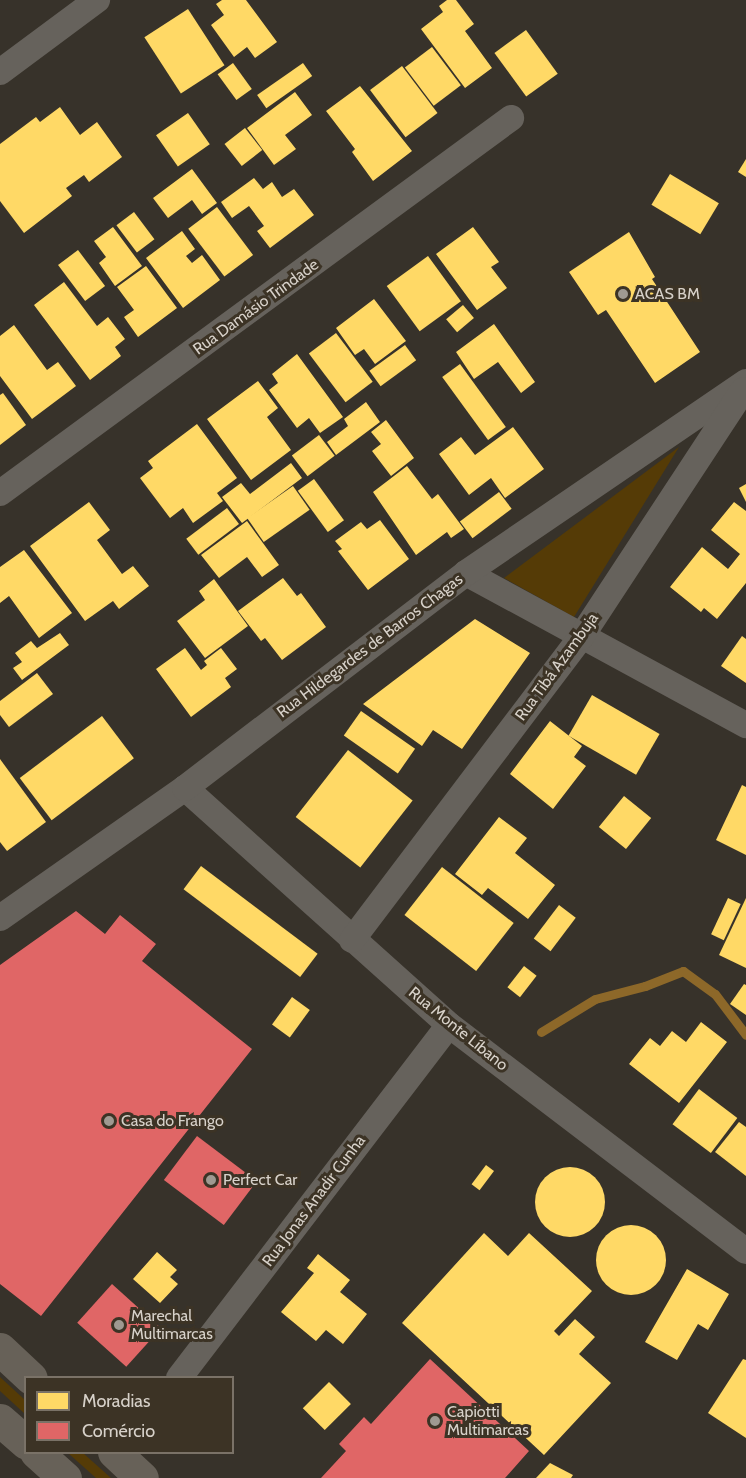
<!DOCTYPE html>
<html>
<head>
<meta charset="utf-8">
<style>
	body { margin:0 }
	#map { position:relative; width:746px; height:1478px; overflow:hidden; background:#37322a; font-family:Cabin,sans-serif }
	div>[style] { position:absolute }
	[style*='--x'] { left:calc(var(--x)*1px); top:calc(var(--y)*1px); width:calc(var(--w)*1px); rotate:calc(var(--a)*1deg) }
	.green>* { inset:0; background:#553b06 }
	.homes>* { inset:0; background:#ffd966; transform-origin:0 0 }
	.round { border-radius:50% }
	.shops>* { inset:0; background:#e06666; transform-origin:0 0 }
	.stream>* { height:9px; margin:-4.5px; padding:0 4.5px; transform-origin:4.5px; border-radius:4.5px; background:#8d6829 }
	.street>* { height:26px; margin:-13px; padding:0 13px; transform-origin:13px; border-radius:13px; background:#66625c }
	.secondary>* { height:33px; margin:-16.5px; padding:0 16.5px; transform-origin:16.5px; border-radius:16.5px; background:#676158 }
	.dots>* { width:16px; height:16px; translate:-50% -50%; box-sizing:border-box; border:3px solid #3c3325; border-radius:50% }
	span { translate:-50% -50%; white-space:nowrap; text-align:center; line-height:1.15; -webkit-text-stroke:6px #3c3325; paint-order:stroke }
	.poi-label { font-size:16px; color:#d7d1c9 }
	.left { translate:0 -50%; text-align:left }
	.street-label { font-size:16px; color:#d7d1c9 }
	.legend { position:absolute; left:24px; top:1376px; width:210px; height:78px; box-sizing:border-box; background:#3c3325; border:2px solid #7a7267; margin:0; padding:8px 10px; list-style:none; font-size:18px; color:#d7d1c9 }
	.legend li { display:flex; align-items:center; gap:12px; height:30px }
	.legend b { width:30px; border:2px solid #7a7267 }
</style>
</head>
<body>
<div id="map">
	<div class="green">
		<i style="clip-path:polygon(679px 447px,574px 617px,504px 578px)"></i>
		<i style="clip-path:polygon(0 1377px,25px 1400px,25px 1414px,0 1391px)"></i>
		<i style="clip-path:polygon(68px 1453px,83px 1453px,111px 1478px,96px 1478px)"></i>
	</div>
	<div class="homes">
		<i style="clip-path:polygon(222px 0,246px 0,277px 42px,255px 58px,247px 47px,234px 57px,211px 25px,224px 15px,216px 4px)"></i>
		<i style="clip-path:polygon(447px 0,456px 0,474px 24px,465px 31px,492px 68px,465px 88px,421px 29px,443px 12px,439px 6px)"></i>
		<i style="left:188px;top:9px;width:67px;height:52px;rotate:57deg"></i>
		<i style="left:526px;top:30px;width:54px;height:39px;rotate:54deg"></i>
		<i style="left:432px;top:47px;width:48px;height:34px;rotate:53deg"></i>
		<i style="left:233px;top:63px;width:32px;height:19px;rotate:54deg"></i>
		<i style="left:303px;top:63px;width:16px;height:56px;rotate:55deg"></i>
		<i style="left:402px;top:66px;width:59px;height:40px;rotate:53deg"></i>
		<i style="clip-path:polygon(360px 86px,412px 151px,373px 181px,352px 152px,355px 149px,326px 111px)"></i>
		<i style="clip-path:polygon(295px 92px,312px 115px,285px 135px,296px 149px,274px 165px,247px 128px)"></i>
		<i style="clip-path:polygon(60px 107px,80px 135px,97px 122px,122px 157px,89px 182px,84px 175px,66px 188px,72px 196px,24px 233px,0 201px,0 144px,36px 117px,40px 122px)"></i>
		<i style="left:188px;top:113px;width:38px;height:39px;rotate:55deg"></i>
		<i style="left:245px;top:128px;width:28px;height:26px;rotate:52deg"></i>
		<i style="clip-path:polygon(746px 159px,746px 177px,738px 172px)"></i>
		<i style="clip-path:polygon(192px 169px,217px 203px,202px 214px,192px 200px,168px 218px,153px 198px)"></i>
		<i style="left:670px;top:174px;width:57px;height:36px;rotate:31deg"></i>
		<i style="clip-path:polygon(254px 178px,263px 189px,272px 182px,282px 197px,294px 189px,314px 215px,270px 248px,257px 231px,264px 226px,249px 206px,232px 218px,221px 202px)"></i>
		<i style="left:217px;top:207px;width:60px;height:36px;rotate:53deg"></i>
		<i style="left:134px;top:212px;width:34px;height:22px;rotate:53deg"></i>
		<i style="clip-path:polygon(113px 227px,142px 266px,115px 286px,99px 263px,106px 257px,94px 241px)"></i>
		<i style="clip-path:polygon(473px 227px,499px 262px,491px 267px,507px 288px,477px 310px,436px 254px)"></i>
		<i style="clip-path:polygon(182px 231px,195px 249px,186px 256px,192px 263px,202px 255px,220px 280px,183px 308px,146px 258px)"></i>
		<i style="clip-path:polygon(629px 232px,655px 277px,652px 279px,700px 352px,655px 383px,606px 310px,598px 315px,569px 272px)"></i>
		<i style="left:78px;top:250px;width:45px;height:25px;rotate:53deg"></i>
		<i style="left:428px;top:256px;width:56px;height:51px;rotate:54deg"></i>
		<i style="clip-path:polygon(146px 266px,177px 308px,138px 337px,124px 317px,134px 310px,117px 287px)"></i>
		<i style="clip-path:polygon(64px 282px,97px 326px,108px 317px,125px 339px,115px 347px,121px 356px,90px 380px,34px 305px)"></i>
		<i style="clip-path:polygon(374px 299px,406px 341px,375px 364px,364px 349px,355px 355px,336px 328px)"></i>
		<i style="left:463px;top:305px;width:17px;height:22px;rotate:50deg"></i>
		<i style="clip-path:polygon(494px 324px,535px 382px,521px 393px,498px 362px,474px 379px,456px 352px)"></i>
		<i style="clip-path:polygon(14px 325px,47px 370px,58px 362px,76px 386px,32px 419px,0 376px,0 336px)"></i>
		<i style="left:336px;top:333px;width:61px;height:34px;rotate:53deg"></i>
		<i style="left:405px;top:345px;width:19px;height:44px;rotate:54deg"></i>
		<i style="clip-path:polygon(297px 354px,343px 417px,320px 433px,309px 418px,297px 428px,269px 390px,278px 383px,272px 374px)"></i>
		<i style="left:460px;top:364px;width:78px;height:22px;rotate:54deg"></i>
		<i style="clip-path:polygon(258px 381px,278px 408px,267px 417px,291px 450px,251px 480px,207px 419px)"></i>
		<i style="clip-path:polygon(3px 393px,26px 425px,0 445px,0 395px)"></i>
		<i style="clip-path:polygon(366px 402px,380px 422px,336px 455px,327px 442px,348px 426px,344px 419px)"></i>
		<i style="clip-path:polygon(386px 420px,414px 458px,391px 476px,372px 451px,381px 444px,371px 432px)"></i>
		<i style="clip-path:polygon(197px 424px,237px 478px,217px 493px,223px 501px,193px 523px,183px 508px,170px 518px,140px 478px,153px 468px,148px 461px)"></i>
		<i style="clip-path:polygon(513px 427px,544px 469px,505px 498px,491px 478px,469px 495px,439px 454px,461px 437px,475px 455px)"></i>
		<i style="left:319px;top:435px;width:26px;height:34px;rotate:53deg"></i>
		<i style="clip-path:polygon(291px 463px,302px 478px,242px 523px,222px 497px,241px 483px,250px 494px)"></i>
		<i style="clip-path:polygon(407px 466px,432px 499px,438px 494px,464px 529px,451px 538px,447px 532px,416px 555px,373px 492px)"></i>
		<i style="left:314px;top:479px;width:51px;height:20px;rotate:54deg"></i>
		<i style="clip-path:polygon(746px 484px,746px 502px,739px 488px)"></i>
		<i style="left:293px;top:486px;width:29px;height:56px;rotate:55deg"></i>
		<i style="left:499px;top:492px;width:21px;height:49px;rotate:53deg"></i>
		<i style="clip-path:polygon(89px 502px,110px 530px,97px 540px,122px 574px,133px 566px,149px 586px,119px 609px,113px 601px,85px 621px,30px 546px)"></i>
		<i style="clip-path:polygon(734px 502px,746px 511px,746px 583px,717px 619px,704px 608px,701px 612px,670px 587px,702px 547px,728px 569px,740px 554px,711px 530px)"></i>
		<i style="left:227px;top:508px;width:20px;height:51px;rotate:53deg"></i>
		<i style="clip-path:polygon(380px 520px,409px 559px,368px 590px,338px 551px,342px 549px,335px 541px,361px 522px,367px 529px)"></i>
		<i style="clip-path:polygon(247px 521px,279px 565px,262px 577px,247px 557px,219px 578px,201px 555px)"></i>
		<i style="clip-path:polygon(24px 550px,72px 613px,39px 638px,9px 596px,0 603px,0 567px)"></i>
		<i style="clip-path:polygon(283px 578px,297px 596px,301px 593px,326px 627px,282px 660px,265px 638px,261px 641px,238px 611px)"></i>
		<i style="clip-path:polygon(214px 579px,248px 626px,205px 658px,177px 621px,205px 600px,199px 591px)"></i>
		<i style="clip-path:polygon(475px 619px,530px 653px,462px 749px,433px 730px,422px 746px,363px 704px)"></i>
		<i style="clip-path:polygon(60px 633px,69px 645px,22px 680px,13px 668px,22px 662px,15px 653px,31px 641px,37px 648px)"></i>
		<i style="clip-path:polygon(742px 636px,746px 639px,746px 683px,721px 666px)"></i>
		<i style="clip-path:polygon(185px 648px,201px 670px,207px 665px,204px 661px,221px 648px,237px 669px,225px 678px,231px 687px,191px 717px,156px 669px)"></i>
		<i style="clip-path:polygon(37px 673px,53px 694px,9px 727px,0 715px,0 701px)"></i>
		<i style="left:592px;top:695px;width:78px;height:47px;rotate:30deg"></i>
		<i style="left:361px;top:711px;width:66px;height:30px;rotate:35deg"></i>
		<i style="left:102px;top:716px;width:53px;height:103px;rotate:53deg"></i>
		<i style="clip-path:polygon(550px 721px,582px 746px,574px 757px,586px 766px,553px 809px,510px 774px)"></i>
		<i style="left:348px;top:750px;width:82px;height:85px;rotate:38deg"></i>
		<i style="clip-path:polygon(0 759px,46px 822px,7px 851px,0 842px)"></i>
		<i style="clip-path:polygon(742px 785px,746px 787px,746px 855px,716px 840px)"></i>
		<i style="left:624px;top:796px;width:35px;height:40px;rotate:39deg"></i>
		<i style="clip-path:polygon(499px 817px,527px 838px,515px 853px,555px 885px,528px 919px,488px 888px,482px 895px,455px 874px)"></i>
		<i style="left:201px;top:866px;width:146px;height:29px;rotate:37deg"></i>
		<i style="left:442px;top:867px;width:91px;height:61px;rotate:38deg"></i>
		<i style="left:728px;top:898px;width:14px;height:40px;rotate:25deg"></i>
		<i style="clip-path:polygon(746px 898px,746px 968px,719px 955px)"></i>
		<i style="left:559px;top:905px;width:21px;height:42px;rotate:37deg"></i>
		<i style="left:524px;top:966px;width:16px;height:27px;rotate:38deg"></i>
		<i style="clip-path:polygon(744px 984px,746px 985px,746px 1015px,730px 1004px)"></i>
		<i style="left:292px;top:997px;width:22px;height:34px;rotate:36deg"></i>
		<i style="clip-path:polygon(701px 1022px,727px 1042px,679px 1103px,629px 1064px,650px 1038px,660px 1046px,672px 1031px,686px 1042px)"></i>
		<i style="left:699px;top:1089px;width:48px;height:44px;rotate:37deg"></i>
		<i style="clip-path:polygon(739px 1122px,746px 1127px,746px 1176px,715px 1152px)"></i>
		<i style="left:486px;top:1165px;width:10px;height:24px;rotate:37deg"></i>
		<i class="round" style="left:535px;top:1167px;width:70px;height:70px"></i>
		<i class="round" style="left:596px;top:1225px;width:70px;height:70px"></i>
		<i style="clip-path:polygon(484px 1233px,508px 1256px,529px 1233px,592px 1291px,554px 1331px,559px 1336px,575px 1319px,595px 1337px,579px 1354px,611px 1383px,544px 1455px,402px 1323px)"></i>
		<i style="clip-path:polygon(157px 1252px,177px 1270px,170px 1277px,178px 1284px,160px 1303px,133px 1279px)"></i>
		<i style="clip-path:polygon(318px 1254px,350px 1280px,340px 1292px,367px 1314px,343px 1344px,326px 1330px,316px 1341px,281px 1312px,314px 1273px,307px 1268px)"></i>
		<i style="clip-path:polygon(687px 1269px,729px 1294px,708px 1330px,698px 1324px,677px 1360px,645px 1342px)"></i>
		<i style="clip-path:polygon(743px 1359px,746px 1360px,746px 1438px,708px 1413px)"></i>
		<i style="left:329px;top:1382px;width:31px;height:37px;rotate:45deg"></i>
		<i style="clip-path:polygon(550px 1463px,573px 1475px,571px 1478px,536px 1478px)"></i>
	</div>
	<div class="shops">
		<i style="clip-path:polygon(76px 911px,105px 934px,120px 915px,156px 944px,142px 961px,252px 1049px,41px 1316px,0 1284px,0 965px)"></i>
		<i style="left:197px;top:1136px;width:75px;height:55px;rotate:37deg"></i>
		<i style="left:112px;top:1284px;width:66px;height:52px;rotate:42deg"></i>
		<i style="clip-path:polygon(430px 1359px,529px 1451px,505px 1478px,321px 1478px,346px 1451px,339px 1444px,364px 1417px,371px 1424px)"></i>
	</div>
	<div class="stream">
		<i style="--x:541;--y:1032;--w:63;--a:-31.4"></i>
		<i style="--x:595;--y:999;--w:52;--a:-14.6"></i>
		<i style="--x:645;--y:986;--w:41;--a:-21.5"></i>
		<i style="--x:683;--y:971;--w:39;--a:36"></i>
		<i style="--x:715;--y:994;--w:51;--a:52.9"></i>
	</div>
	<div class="street">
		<i style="--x:0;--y:72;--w:121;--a:-36.6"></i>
		<i style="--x:0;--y:493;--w:634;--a:-36.27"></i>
		<i style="--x:466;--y:573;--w:319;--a:28.5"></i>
		<i style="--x:185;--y:788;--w:355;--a:41.9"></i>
		<i style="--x:449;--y:1025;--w:373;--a:37.3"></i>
		<i style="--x:0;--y:918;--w:226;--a:-35.1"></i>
		<i style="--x:185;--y:788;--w:354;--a:-37.4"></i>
		<i style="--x:466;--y:573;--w:339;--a:-34.3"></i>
		<i style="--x:352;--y:940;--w:380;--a:-52.9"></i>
		<i style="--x:581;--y:637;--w:295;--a:-56.7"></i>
		<i style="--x:179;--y:1378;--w:444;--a:-52.6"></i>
	</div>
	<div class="secondary">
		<i style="--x:0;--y:1349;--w:42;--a:43.1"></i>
		<i style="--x:0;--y:1420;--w:35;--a:41"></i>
		<i style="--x:36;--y:1452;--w:39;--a:42"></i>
		<i style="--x:114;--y:1452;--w:38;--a:43"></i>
	</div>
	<div class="dots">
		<i style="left:623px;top:294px;background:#9f9991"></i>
		<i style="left:109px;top:1121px;background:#9f9991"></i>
		<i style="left:211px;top:1180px;background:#9f9991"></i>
		<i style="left:119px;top:1325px;background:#9f9991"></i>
		<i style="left:435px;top:1421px;background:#9f9991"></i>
	</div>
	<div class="poi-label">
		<span class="left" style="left:635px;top:294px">ACAS BM</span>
		<span class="left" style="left:121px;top:1121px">Casa do Frango</span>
		<span class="left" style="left:223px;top:1180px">Perfect Car</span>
		<span class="left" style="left:131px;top:1325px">Marechal<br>Multimarcas</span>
		<span class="left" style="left:447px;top:1421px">Capiotti<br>Multimarcas</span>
	</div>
	<div class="street-label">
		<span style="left:256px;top:307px;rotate:-36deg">Rua Damásio Trindade</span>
		<span style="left:370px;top:646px;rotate:-37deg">Rua Hildegardes de Barros Chagas</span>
		<span style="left:557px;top:667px;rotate:-54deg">Rua Tibá Azambuja</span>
		<span style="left:458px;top:1029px;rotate:39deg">Rua Monte Líbano</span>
		<span style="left:314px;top:1201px;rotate:-53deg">Rua Jonas Anadir Cunha</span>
	</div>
	<ul class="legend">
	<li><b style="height:16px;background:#ffd966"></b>Moradias</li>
	<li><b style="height:16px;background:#e06666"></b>Comércio</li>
	</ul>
</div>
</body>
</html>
